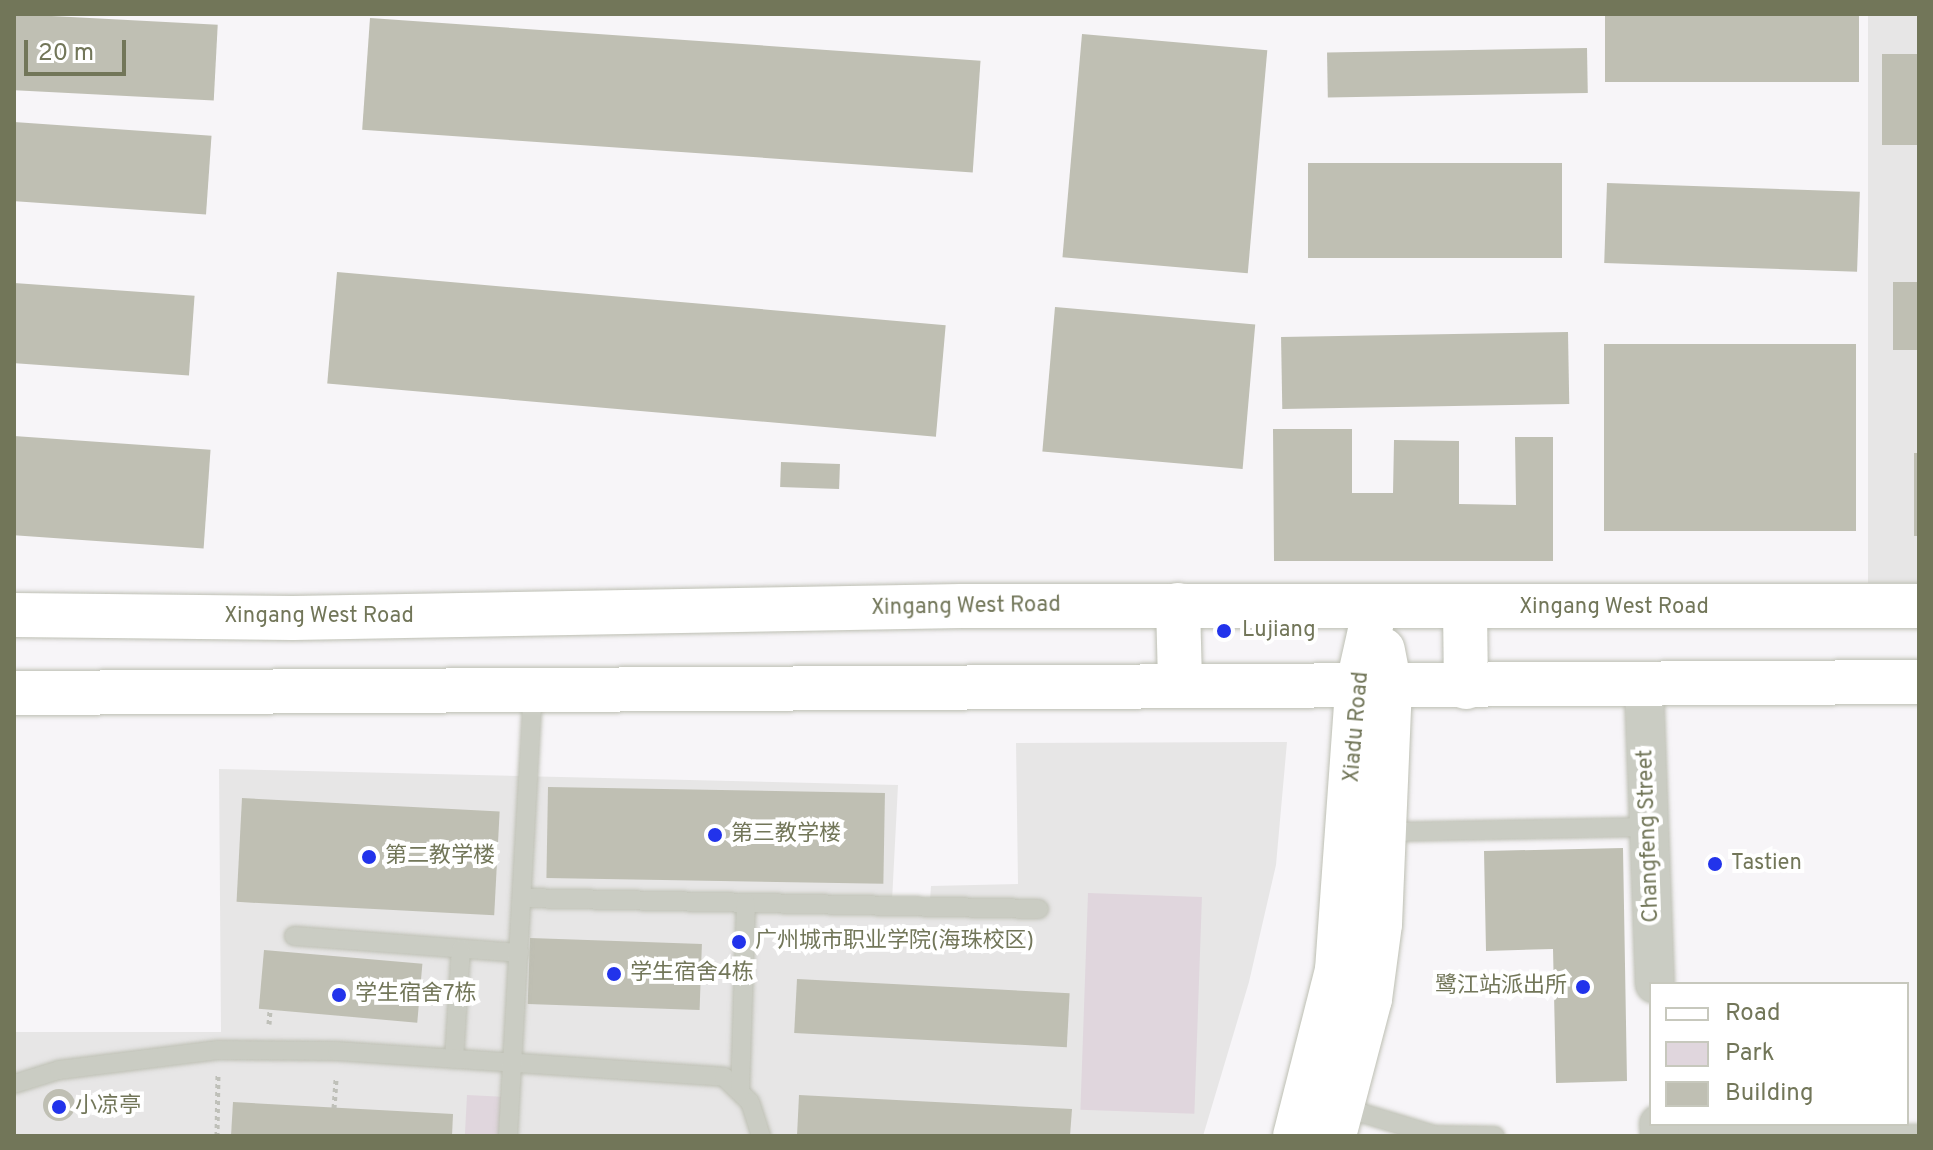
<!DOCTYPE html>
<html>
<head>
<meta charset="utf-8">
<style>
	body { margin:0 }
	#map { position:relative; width:1933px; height:1150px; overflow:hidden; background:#f7f5f8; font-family:Overpass,"Noto Sans SC",sans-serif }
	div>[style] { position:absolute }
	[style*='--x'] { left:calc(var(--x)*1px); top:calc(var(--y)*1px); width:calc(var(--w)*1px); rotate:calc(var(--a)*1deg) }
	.built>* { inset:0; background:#e7e6e6; transform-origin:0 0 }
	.green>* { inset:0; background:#e0d6dd; transform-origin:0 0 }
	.building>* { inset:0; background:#bfbfb3; transform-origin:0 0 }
	.round { border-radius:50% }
	.path>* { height:5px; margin-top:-2.5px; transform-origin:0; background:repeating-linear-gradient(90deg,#bfc0b9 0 4px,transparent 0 8px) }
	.roads { filter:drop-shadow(0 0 2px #bdbfb3) drop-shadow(0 0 2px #bdbfb3) }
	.lane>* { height:18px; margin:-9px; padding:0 9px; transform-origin:9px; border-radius:9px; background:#caccc3 }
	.street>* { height:38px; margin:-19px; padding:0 19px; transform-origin:19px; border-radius:19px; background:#caccc3 }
	.secondary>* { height:44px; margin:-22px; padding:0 22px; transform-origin:22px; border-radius:22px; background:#fff }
	.primary>* { height:44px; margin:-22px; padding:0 22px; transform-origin:22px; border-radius:22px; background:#fff }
	.dots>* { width:22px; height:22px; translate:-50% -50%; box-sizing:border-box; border:4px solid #fff; border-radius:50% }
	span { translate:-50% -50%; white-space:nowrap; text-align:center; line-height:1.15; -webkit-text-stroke:8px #fff; paint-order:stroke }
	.street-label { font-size:22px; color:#727659 }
	.poi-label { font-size:22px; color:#727659 }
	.left { translate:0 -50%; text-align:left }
	.right { translate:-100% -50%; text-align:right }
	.frame { position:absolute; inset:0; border:16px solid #727659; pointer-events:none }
	.legend { position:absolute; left:1649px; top:982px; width:260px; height:144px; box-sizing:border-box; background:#fff; border:2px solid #c7c8bd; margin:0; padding:10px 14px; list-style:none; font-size:24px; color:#727659 }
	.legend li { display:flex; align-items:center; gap:16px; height:40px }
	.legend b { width:40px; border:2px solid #c7c8bd }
	.scale { position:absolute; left:24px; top:40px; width:102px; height:36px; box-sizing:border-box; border:4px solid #727659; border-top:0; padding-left:10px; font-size:24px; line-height:28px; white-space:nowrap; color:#727659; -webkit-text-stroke:6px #fff; paint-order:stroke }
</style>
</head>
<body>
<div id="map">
	<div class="built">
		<i style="left:1868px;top:14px;width:51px;height:569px"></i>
		<i style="clip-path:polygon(1287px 742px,1276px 865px,1249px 982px,1203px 1136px,14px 1136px,14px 1032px,221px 1032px,219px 769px,898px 785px,892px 901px,930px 901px,931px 886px,1018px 884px,1016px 743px)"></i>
	</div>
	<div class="green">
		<i style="left:1088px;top:893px;width:114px;height:217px;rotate:2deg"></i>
		<i style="left:467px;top:1095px;width:35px;height:41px;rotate:3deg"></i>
	</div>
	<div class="building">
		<i style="left:14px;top:14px;width:204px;height:76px;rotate:3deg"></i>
		<i style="left:1605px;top:14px;width:254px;height:68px"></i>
		<i style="left:370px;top:18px;width:612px;height:112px;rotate:4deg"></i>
		<i style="left:1082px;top:34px;width:186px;height:224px;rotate:5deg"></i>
		<i style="left:1587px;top:48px;width:45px;height:260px;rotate:89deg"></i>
		<i style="left:1882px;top:54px;width:37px;height:91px"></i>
		<i style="left:14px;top:122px;width:198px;height:79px;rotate:4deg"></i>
		<i style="left:1308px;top:163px;width:254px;height:95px"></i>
		<i style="left:1607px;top:183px;width:253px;height:80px;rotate:2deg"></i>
		<i style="left:337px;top:272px;width:611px;height:112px;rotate:5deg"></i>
		<i style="left:1893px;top:282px;width:26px;height:68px"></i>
		<i style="left:14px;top:283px;width:181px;height:80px;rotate:4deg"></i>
		<i style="left:1055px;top:307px;width:201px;height:145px;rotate:5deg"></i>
		<i style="left:1568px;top:332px;width:72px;height:287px;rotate:89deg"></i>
		<i style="left:1856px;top:344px;width:187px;height:252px;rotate:90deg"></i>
		<i style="clip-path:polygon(1273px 429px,1352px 429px,1352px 493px,1393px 493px,1394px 440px,1459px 441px,1459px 504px,1516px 505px,1515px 437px,1553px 437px,1553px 561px,1274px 561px)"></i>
		<i style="left:14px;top:436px;width:197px;height:99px;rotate:4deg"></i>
		<i style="left:1914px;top:453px;width:5px;height:83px"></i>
		<i style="left:781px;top:462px;width:59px;height:25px;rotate:2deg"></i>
		<i style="left:548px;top:787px;width:337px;height:91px;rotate:1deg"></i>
		<i style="left:242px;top:798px;width:258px;height:104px;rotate:3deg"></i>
		<i style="clip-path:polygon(1623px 848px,1627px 1081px,1556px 1083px,1553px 949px,1486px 951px,1484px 851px)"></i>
		<i style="left:530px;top:938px;width:172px;height:66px;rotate:2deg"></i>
		<i style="left:264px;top:950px;width:159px;height:59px;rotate:5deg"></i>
		<i style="left:797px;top:979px;width:273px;height:54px;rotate:3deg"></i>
		<i class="round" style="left:43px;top:1089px;width:32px;height:32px"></i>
		<i style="clip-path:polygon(799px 1095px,1072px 1109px,1070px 1136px,797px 1136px)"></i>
		<i style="clip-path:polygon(233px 1102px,453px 1114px,452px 1136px,231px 1136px)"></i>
	</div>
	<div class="path">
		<i style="--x:420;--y:982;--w:14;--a:4"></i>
		<i style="--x:269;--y:1024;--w:15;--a:-86"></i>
		<i style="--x:334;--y:1108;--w:31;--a:-86"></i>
		<i style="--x:217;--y:1136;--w:63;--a:-89.1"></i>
	</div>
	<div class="roads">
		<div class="lane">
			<i style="--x:1386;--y:832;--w:263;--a:-1.1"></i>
			<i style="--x:522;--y:898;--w:517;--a:1.22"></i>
			<i style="--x:294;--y:936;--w:226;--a:4.3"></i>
			<i style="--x:454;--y:1059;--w:110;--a:-86.4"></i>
			<i style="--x:14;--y:1084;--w:47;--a:-17.3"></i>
			<i style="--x:59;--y:1070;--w:160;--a:-7.2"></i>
			<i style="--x:218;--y:1050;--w:119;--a:0.5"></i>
			<i style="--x:337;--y:1051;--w:388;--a:3.8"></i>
			<i style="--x:724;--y:1077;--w:36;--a:44"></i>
			<i style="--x:750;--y:1102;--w:36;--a:72"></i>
			<i style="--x:740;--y:1092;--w:189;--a:-88.2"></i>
			<i style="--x:1342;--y:1107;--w:96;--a:16.9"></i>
			<i style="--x:1434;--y:1135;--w:61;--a:0.9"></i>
			<i style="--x:1660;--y:1135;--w:259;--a:-0.2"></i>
			<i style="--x:508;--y:1136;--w:447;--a:-86.8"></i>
		</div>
		<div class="street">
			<i style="--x:1644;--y:688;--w:296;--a:87.9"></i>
			<i style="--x:1659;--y:1124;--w:12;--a:85"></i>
		</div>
		<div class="secondary">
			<i style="--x:1465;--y:608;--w:79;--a:89.3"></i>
			<i style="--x:1295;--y:1136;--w:171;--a:-75.8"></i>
			<i style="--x:1337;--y:970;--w:283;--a:-85.9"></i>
			<i style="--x:1357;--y:688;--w:82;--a:-77.3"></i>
			<i style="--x:1334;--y:1136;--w:142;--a:-75.3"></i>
			<i style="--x:1370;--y:999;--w:76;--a:-82.4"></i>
			<i style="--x:1380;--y:924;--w:237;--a:-87.6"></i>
			<i style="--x:1390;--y:687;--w:38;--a:-101"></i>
		</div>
		<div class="primary">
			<i style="--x:1178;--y:605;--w:79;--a:88.5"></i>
			<i style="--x:14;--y:615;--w:279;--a:0.6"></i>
			<i style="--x:293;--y:618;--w:668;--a:-1.03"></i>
			<i style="--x:961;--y:606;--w:958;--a:0"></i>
			<i style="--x:14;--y:693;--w:1905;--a:-0.33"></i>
		</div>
	</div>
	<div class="dots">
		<i style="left:1224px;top:631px;background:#2233eb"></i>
		<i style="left:715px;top:835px;background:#2233eb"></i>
		<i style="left:369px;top:857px;background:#2233eb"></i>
		<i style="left:1715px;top:864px;background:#2233eb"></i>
		<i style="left:739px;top:942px;background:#2233eb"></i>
		<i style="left:614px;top:974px;background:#2233eb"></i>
		<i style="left:1583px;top:987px;background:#2233eb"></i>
		<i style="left:339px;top:995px;background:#2233eb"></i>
		<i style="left:59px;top:1107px;background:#2233eb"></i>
	</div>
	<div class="street-label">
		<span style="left:966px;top:607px;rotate:-1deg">Xingang West Road</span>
		<span style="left:1614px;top:608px">Xingang West Road</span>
		<span style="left:319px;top:617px">Xingang West Road</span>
		<span style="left:1357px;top:727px;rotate:-85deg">Xiadu Road</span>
		<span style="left:1649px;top:836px;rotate:-92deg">Changfeng Street</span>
	</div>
	<div class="poi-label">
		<span class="left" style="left:1242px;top:631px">Lujiang</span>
		<span class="left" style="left:731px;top:835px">第三教学楼</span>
		<span class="left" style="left:385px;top:857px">第二教学楼</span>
		<span class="left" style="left:1731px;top:864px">Tastien</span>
		<span class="left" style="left:755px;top:942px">广州城市职业学院(海珠校区)</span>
		<span class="left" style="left:630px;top:974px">学生宿舍4栋</span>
		<span class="right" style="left:1567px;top:987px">鹭江站派出所</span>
		<span class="left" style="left:355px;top:995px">学生宿舍7栋</span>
		<span class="left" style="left:75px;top:1107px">小凉亭</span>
	</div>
	<div class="frame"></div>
	<ul class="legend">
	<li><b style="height:10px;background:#fff"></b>Road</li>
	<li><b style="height:22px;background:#e0d6dd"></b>Park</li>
	<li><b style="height:22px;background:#bfbfb3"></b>Building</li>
	</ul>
	<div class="scale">20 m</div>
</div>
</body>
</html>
